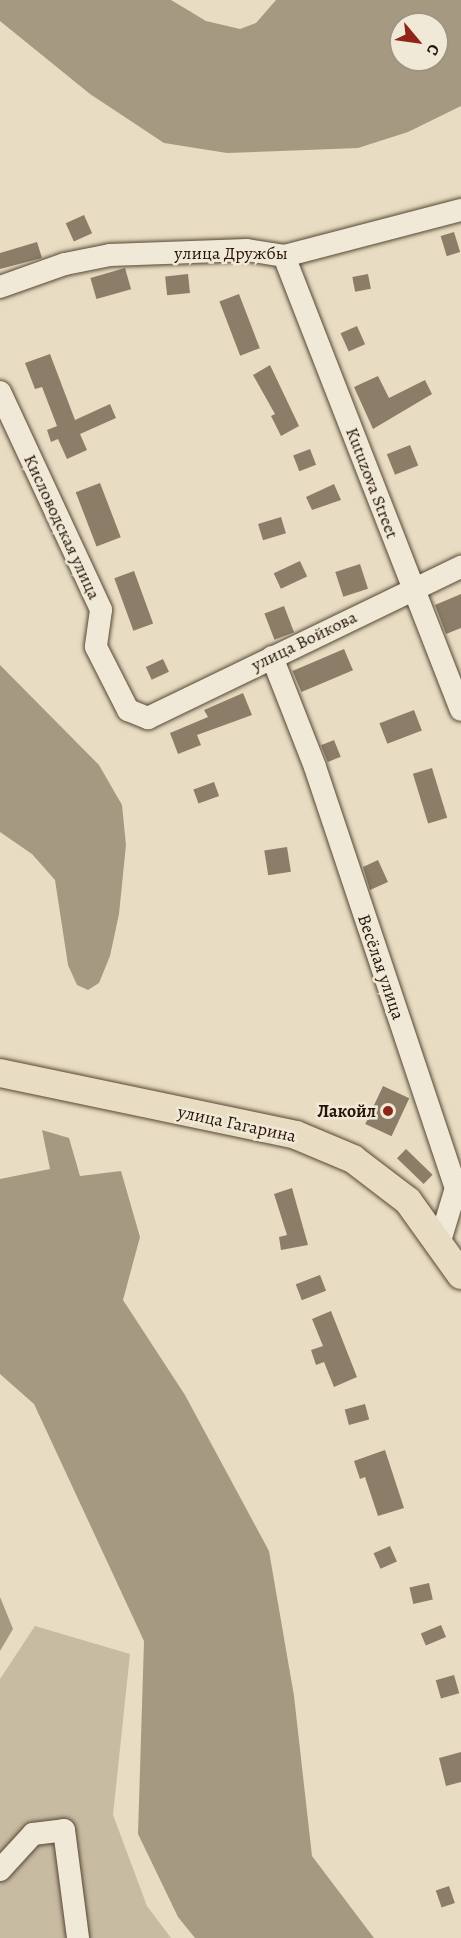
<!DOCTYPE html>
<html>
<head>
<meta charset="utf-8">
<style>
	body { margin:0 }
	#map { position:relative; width:461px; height:1938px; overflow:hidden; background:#e8ddc2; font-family:Alegreya,serif }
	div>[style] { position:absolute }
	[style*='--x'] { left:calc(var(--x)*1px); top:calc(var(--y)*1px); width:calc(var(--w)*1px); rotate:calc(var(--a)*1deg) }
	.green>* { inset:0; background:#c7bba2 }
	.water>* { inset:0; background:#a69982 }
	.building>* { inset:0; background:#8b7d68; transform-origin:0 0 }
	.roads { filter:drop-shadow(0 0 2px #574635) drop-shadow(0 0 2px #574635) }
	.minor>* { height:22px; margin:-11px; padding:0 11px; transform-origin:11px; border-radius:11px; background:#f0e9d7 }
	.major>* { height:28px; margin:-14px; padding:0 14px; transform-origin:14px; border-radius:14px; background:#e8ddc2 }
	.dots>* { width:16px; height:16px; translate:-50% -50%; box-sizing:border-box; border:3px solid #f0e9d7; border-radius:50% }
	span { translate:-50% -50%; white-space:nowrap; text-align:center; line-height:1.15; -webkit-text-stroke:5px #f0e9d7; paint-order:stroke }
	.street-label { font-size:18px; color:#271406 }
	.poi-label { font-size:18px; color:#271406; font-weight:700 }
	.right { translate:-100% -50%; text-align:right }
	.north { position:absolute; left:389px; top:12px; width:60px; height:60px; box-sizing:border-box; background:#f0e9d7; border:2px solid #a09483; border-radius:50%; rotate:119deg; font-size:16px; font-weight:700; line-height:24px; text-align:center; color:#271406 }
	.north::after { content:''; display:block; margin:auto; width:21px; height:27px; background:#8f2418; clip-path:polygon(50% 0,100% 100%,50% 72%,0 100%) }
</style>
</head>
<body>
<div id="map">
	<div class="green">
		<i style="clip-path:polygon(35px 1626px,130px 1654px,113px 1815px,147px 1906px,171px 1938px,0 1938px,0 1679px)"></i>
	</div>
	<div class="water">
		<i style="clip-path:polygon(evenodd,0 0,171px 0,206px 21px,240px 29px,256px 23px,276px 0,461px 0,461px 106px,408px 132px,358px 148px,227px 153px,164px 143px,90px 94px,0 21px,0 0,401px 24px,437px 24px,437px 60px,401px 60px,401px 24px)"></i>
		<i style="clip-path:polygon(0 665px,99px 765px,122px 805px,126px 845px,119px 914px,110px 956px,99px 983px,88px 990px,77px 985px,68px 965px,55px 880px,32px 854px,0 832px)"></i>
		<i style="clip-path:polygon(42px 1130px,69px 1138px,80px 1176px,121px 1171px,140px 1237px,123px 1300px,185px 1395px,269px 1551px,294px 1696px,312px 1856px,374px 1938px,195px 1938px,178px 1917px,138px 1834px,144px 1641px,34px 1404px,0 1374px,0 1179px,50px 1169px)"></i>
		<i style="clip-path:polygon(0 1597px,13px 1629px,0 1651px)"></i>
	</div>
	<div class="building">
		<i style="left:84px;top:215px;width:20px;height:20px;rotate:66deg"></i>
		<i style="left:454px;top:232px;width:21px;height:14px;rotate:73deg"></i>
		<i style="clip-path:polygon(37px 242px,42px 258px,0 269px,0 253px)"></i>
		<i style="left:125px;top:268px;width:22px;height:36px;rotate:74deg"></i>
		<i style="left:188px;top:274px;width:19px;height:23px;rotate:84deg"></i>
		<i style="left:368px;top:274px;width:15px;height:16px;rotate:79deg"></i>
		<i style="left:239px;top:294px;width:58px;height:21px;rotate:69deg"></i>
		<i style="left:357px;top:326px;width:20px;height:18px;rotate:66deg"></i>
		<i style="clip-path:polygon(50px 354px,75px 420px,110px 404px,116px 418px,80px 434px,87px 450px,67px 459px,58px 439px,51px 442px,47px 430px,57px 426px,42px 387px,35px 389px,25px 363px)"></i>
		<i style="clip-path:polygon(270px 365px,299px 426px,281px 436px,271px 416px,275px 414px,253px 375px)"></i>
		<i style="clip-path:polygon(378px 376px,389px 398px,425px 380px,432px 394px,373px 429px,354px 387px)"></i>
		<i style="left:410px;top:445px;width:22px;height:25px;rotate:68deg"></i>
		<i style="left:310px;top:449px;width:17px;height:18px;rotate:69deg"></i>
		<i style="left:100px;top:483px;width:58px;height:26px;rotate:69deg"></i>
		<i style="clip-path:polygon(334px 484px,341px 500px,312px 510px,306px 497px)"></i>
		<i style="left:281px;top:517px;width:17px;height:24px;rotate:73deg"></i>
		<i style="left:300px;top:561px;width:17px;height:29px;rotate:65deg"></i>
		<i style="left:360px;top:564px;width:26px;height:26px;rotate:72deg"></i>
		<i style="left:134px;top:571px;width:56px;height:21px;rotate:70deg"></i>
		<i style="clip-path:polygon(461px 594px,461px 628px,446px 634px,435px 605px)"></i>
		<i style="left:284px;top:606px;width:28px;height:21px;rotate:69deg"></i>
		<i style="left:344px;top:649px;width:23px;height:56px;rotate:67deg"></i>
		<i style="left:163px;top:659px;width:14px;height:19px;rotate:65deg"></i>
		<i style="clip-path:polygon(243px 693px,252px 715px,197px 735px,201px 745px,178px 754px,170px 733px,208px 717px,204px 710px)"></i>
		<i style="left:414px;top:710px;width:22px;height:37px;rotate:69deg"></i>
		<i style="left:334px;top:740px;width:18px;height:14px;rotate:68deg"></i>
		<i style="left:432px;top:768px;width:52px;height:20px;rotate:73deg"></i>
		<i style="left:214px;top:782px;width:15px;height:22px;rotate:70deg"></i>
		<i style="left:287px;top:847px;width:25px;height:23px;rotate:81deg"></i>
		<i style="clip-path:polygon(378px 860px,388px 882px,370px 890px,363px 867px)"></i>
		<i style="left:383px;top:1086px;width:29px;height:42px;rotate:25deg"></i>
		<i style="left:406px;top:1149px;width:37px;height:13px;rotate:44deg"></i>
		<i style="clip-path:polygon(292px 1188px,308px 1245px,281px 1250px,279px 1237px,287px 1235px,274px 1194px)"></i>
		<i style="left:320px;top:1275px;width:17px;height:26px;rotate:69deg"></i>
		<i style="clip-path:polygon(331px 1311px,357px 1377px,334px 1387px,324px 1362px,316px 1365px,311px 1350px,323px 1346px,312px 1319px)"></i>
		<i style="left:365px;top:1404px;width:16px;height:21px;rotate:75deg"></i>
		<i style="clip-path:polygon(385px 1450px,404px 1508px,378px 1516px,365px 1477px,360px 1479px,354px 1461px)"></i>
		<i style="left:390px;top:1546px;width:17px;height:18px;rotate:66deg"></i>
		<i style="left:429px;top:1583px;width:17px;height:20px;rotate:77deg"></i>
		<i style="left:441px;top:1625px;width:13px;height:22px;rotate:67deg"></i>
		<i style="left:454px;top:1675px;width:19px;height:19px;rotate:74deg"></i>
		<i style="clip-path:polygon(461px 1752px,461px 1782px,446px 1786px,439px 1758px)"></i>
		<i style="left:449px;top:1886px;width:18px;height:14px;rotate:71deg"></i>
	</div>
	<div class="roads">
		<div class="minor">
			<i style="--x:284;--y:256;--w:487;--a:68.7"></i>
			<i style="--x:0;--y:287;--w:69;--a:-19.5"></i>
			<i style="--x:65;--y:264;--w:46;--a:-11.3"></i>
			<i style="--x:110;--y:255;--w:137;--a:-2.1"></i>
			<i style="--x:247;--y:250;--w:37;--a:9"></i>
			<i style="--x:284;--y:256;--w:183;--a:-14.6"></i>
			<i style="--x:0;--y:392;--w:240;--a:65.1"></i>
			<i style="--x:101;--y:610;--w:37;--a:98"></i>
			<i style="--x:96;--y:647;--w:71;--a:63.1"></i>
			<i style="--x:128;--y:710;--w:22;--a:22"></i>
			<i style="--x:148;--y:718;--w:348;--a:-25.8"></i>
			<i style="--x:272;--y:657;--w:118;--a:68.6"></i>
			<i style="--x:315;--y:767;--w:444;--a:71.5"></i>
			<i style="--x:456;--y:1188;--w:55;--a:106.8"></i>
			<i style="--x:0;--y:1870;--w:49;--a:-47.5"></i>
			<i style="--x:33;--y:1834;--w:31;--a:-7"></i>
			<i style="--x:64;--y:1830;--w:109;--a:82.6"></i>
		</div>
		<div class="major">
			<i style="--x:0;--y:1073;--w:302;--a:11.8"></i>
			<i style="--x:296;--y:1135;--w:62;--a:22.8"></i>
			<i style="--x:353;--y:1159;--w:69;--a:37.4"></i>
			<i style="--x:408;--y:1201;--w:91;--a:54.4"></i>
		</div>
	</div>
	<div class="dots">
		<i style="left:388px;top:1111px;background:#8f2418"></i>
	</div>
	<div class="street-label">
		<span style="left:231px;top:253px">улица Дружбы</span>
		<span style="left:372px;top:483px;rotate:69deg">Kutuzova Street</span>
		<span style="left:62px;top:527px;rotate:65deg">Кисловодская улица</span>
		<span style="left:304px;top:641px;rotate:-26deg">улица Войкова</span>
		<span style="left:381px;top:967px;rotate:71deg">Весёлая улица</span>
		<span style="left:237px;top:1124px;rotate:12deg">улица Гагарина</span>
	</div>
	<div class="poi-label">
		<span class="right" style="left:376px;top:1111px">Лакойл</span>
	</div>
	<div class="north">С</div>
</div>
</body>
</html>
